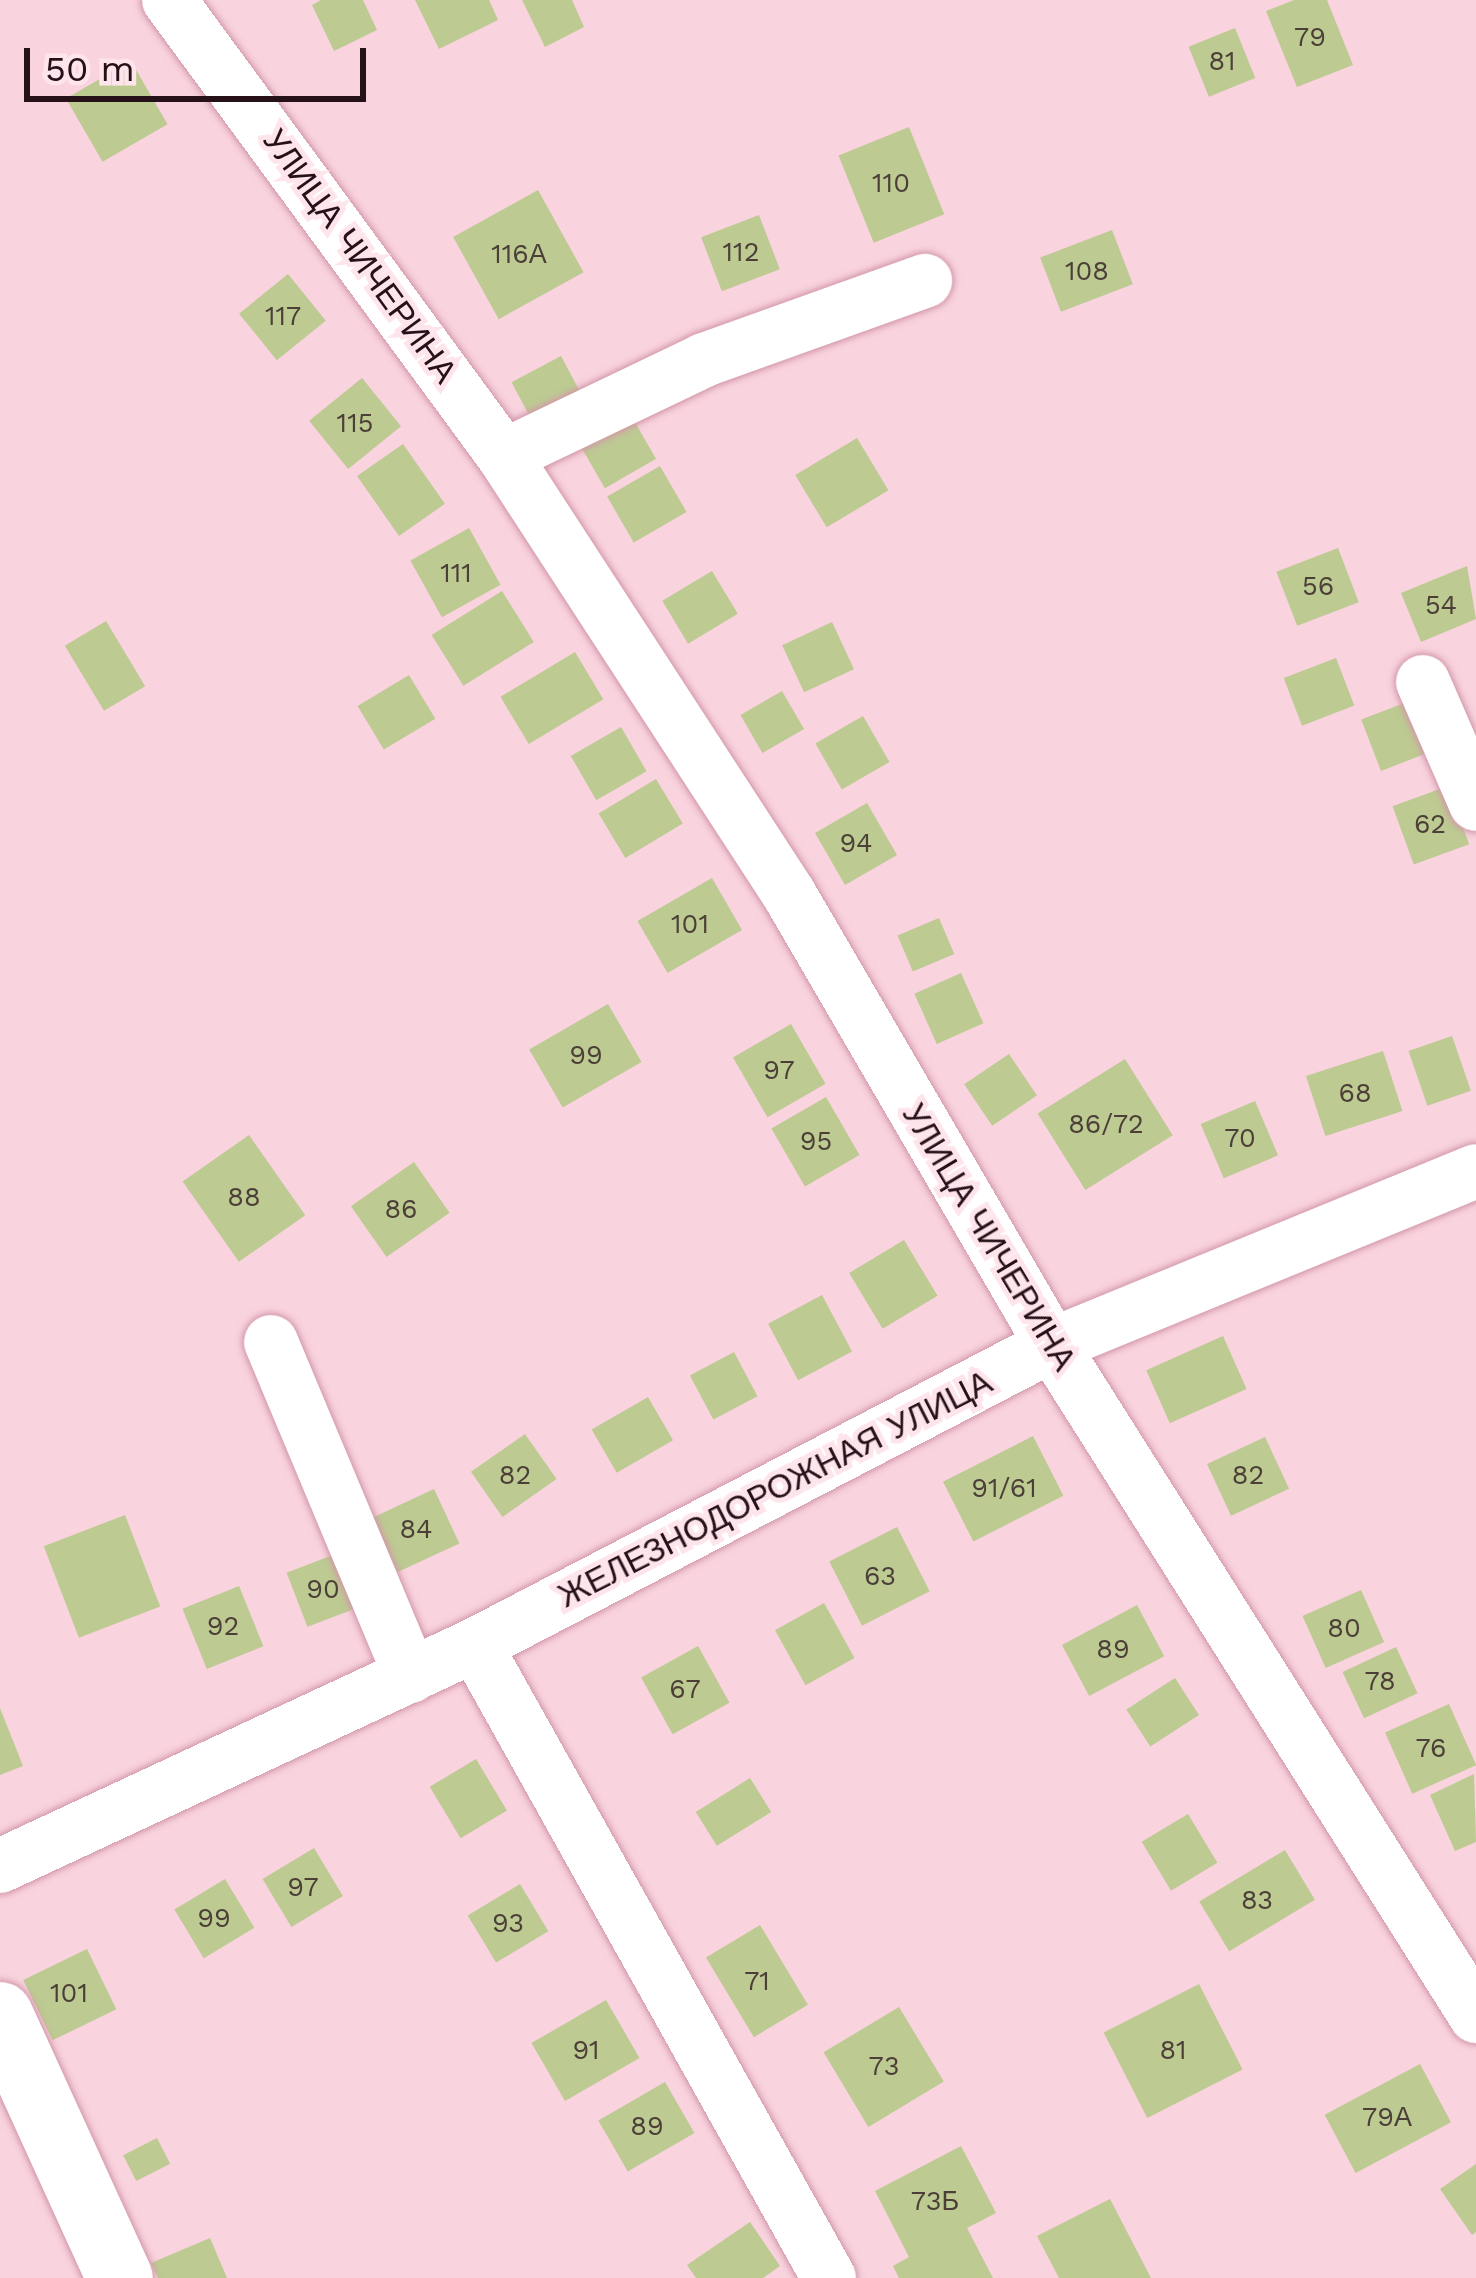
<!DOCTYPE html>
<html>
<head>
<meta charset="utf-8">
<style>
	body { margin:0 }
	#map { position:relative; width:1476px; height:2278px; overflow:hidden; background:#f9d3de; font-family:"Work Sans",sans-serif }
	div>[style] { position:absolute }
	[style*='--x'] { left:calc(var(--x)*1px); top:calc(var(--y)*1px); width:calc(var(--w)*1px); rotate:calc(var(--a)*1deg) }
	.building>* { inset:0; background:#bdca92; transform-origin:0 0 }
	.roads { filter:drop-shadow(0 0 3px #d297a9) drop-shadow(0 0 3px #d297a9) }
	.street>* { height:54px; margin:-27px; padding:0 27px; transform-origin:27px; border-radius:27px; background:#fff }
	.secondary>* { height:66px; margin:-33px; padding:0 33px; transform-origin:33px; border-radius:33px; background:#fff }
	span { translate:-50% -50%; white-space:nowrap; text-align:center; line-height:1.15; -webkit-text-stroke:10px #fee4eb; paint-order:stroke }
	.number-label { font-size:27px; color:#4c3f37 }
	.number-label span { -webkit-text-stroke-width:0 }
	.street-label { font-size:33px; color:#271119 }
	.scale { position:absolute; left:24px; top:48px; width:342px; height:54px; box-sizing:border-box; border:6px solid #271119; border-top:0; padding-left:15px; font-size:36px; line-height:42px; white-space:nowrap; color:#271119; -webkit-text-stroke:9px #fee4eb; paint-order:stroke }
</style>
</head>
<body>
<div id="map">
	<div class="building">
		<i style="clip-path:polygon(321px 0,363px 0,377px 30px,334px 51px,312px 5px)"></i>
		<i style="clip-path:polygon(415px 0,489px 0,498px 20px,439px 49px)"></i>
		<i style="clip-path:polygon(522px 0,572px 0,584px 27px,545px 47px)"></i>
		<i style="clip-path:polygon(1294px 0,1327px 0,1353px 65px,1297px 87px,1266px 11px)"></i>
		<i style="left:1235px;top:28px;width:54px;height:50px;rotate:68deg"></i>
		<i style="left:131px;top:61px;width:73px;height:75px;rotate:60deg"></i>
		<i style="left:909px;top:127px;width:94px;height:76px;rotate:68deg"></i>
		<i style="left:538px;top:190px;width:94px;height:97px;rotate:61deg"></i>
		<i style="left:759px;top:215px;width:58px;height:62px;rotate:69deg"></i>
		<i style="left:1112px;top:230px;width:58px;height:77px;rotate:69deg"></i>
		<i style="left:288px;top:274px;width:60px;height:63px;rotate:51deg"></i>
		<i style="left:561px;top:356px;width:55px;height:56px;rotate:62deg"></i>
		<i style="left:362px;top:378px;width:62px;height:68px;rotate:51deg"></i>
		<i style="left:629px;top:412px;width:54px;height:59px;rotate:60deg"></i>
		<i style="left:857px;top:438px;width:61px;height:72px;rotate:59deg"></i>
		<i style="left:403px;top:444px;width:73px;height:56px;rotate:55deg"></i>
		<i style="left:660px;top:466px;width:53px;height:61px;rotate:60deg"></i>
		<i style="left:469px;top:528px;width:65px;height:67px;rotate:61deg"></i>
		<i style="left:1338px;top:548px;width:58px;height:66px;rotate:69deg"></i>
		<i style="clip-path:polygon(1467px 566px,1476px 619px,1421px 642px,1401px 593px)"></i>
		<i style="left:712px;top:571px;width:50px;height:58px;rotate:59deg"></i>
		<i style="left:502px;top:591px;width:60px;height:83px;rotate:58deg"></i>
		<i style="left:106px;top:621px;width:76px;height:48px;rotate:59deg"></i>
		<i style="left:832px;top:622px;width:52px;height:55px;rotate:65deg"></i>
		<i style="left:575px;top:652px;width:55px;height:87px;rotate:59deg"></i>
		<i style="left:1336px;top:658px;width:51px;height:56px;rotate:69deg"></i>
		<i style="left:409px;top:675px;width:51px;height:60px;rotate:59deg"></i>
		<i style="left:782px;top:691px;width:44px;height:48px;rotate:60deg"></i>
		<i style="left:1407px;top:702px;width:55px;height:49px;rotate:69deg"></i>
		<i style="left:863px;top:716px;width:53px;height:55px;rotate:60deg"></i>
		<i style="left:621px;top:727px;width:51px;height:58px;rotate:60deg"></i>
		<i style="left:656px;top:779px;width:52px;height:67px;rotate:59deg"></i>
		<i style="left:1448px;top:786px;width:62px;height:59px;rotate:70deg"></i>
		<i style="left:867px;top:803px;width:60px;height:60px;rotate:60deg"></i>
		<i style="left:712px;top:878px;width:60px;height:86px;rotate:60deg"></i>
		<i style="left:939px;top:918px;width:39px;height:45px;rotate:67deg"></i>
		<i style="left:961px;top:973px;width:55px;height:51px;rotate:66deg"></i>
		<i style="left:608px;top:1004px;width:67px;height:91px;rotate:60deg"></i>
		<i style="left:791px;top:1024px;width:69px;height:67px;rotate:60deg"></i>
		<i style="left:1452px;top:1036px;width:58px;height:46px;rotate:71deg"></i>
		<i style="left:1383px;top:1051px;width:63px;height:81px;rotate:72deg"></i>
		<i style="left:1009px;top:1054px;width:50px;height:54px;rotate:56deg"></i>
		<i style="left:1125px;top:1059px;width:90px;height:103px;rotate:58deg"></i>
		<i style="left:826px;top:1097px;width:67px;height:63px;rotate:60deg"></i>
		<i style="left:1255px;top:1101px;width:59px;height:59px;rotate:67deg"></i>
		<i style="left:249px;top:1135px;width:98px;height:81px;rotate:55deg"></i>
		<i style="left:414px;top:1162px;width:62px;height:77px;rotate:55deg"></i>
		<i style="left:904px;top:1240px;width:65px;height:64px;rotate:59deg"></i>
		<i style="left:822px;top:1295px;width:64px;height:61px;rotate:62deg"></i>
		<i style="left:1223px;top:1336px;width:58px;height:84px;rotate:66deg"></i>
		<i style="left:734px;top:1352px;width:50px;height:50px;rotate:62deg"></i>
		<i style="left:648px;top:1397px;width:50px;height:65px;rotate:60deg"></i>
		<i style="left:525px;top:1434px;width:55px;height:66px;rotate:55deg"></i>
		<i style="left:1033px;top:1436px;width:67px;height:101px;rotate:63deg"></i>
		<i style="left:1265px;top:1437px;width:57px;height:64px;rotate:65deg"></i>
		<i style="left:434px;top:1489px;width:60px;height:68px;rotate:65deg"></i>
		<i style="left:125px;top:1515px;width:98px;height:87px;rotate:69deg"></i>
		<i style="left:897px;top:1527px;width:72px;height:76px;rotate:63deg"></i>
		<i style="left:338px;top:1553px;width:58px;height:55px;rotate:69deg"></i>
		<i style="left:239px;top:1586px;width:65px;height:61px;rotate:68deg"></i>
		<i style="left:1361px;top:1590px;width:57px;height:64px;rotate:66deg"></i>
		<i style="left:824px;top:1603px;width:63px;height:56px;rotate:61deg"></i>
		<i style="left:1137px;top:1605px;width:58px;height:85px;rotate:62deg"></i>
		<i style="left:698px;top:1646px;width:65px;height:65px;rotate:61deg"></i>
		<i style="left:1396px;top:1647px;width:51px;height:59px;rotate:65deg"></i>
		<i style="left:1175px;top:1678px;width:44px;height:58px;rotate:57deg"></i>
		<i style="left:1449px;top:1704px;width:67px;height:70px;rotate:66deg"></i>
		<i style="clip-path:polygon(0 1708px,23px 1766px,0 1775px)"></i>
		<i style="left:476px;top:1759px;width:60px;height:54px;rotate:59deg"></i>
		<i style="clip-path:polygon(1474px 1774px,1476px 1842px,1455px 1851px,1430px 1795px)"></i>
		<i style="left:750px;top:1778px;width:40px;height:64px;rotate:58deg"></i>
		<i style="left:1188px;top:1814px;width:57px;height:54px;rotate:59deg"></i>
		<i style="left:314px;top:1848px;width:56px;height:60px;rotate:59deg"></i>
		<i style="left:1285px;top:1850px;width:58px;height:100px;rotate:59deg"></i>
		<i style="left:225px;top:1879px;width:57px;height:59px;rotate:59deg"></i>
		<i style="left:520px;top:1884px;width:55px;height:61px;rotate:59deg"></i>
		<i style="left:760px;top:1925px;width:93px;height:63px;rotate:59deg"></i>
		<i style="left:87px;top:1949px;width:67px;height:71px;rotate:64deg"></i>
		<i style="left:1199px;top:1984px;width:96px;height:107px;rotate:63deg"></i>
		<i style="left:606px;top:2000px;width:67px;height:86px;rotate:60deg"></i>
		<i style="left:899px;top:2007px;width:87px;height:88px;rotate:59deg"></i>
		<i style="left:1420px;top:2064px;width:66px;height:108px;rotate:62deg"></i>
		<i style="left:665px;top:2082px;width:59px;height:77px;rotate:60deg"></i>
		<i style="left:157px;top:2138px;width:29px;height:38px;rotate:63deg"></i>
		<i style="clip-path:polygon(961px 2146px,996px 2213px,967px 2228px,993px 2278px,899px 2278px,893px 2266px,909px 2257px,875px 2191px)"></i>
		<i style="clip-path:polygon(1476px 2164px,1476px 2232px,1472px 2235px,1440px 2189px)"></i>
		<i style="clip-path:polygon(1110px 2199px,1151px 2278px,1059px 2278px,1037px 2236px)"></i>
		<i style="clip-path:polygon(750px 2222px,780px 2266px,763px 2278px,696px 2278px,687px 2265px)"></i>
		<i style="clip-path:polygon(210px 2238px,227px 2278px,158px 2278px,151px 2263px)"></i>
	</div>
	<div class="roads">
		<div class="street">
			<i style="--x:169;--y:0;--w:566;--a:53.7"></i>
			<i style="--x:504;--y:456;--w:523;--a:56.95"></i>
			<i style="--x:789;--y:894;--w:522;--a:59.75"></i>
			<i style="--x:1052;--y:1345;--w:794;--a:57.71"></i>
			<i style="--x:504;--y:456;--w:222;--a:-25.6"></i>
			<i style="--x:704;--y:360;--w:235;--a:-19.7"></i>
			<i style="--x:1423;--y:682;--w:133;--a:66.5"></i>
			<i style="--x:271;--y:1342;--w:362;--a:67.3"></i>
			<i style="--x:475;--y:1645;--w:725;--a:60.78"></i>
			<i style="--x:0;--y:1866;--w:524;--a:-24.95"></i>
			<i style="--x:475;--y:1645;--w:650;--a:-27.47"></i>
			<i style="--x:1052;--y:1345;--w:458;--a:-22.3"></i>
		</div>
		<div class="secondary">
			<i style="--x:0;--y:2015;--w:289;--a:65.5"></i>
		</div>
	</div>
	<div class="number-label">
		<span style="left:1310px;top:38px">79</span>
		<span style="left:1222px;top:62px">81</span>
		<span style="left:891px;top:184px">110</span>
		<span style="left:741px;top:253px">112</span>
		<span style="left:519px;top:255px">116А</span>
		<span style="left:1087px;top:272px">108</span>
		<span style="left:283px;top:317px">117</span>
		<span style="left:355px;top:424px">115</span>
		<span style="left:456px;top:574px">111</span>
		<span style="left:1318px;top:587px">56</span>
		<span style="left:1441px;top:606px">54</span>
		<span style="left:1430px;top:825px">62</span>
		<span style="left:856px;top:844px">94</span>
		<span style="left:690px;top:925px">101</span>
		<span style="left:586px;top:1056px">99</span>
		<span style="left:779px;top:1071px">97</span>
		<span style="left:1355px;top:1094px">68</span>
		<span style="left:1106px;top:1125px">86/72</span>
		<span style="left:1240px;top:1139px">70</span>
		<span style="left:816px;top:1142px">95</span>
		<span style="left:244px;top:1198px">88</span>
		<span style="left:401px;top:1210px">86</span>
		<span style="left:515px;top:1476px">82</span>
		<span style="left:1248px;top:1476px">82</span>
		<span style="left:1004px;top:1489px">91/61</span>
		<span style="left:416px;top:1530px">84</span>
		<span style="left:880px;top:1577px">63</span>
		<span style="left:323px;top:1590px">90</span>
		<span style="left:223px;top:1627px">92</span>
		<span style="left:1344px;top:1629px">80</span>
		<span style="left:1113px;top:1650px">89</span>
		<span style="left:1380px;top:1682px">78</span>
		<span style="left:685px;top:1690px">67</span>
		<span style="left:1431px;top:1749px">76</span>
		<span style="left:303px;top:1888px">97</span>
		<span style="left:1257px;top:1901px">83</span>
		<span style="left:214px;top:1919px">99</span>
		<span style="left:508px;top:1924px">93</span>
		<span style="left:757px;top:1982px">71</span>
		<span style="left:69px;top:1994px">101</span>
		<span style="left:586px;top:2051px">91</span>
		<span style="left:1173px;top:2051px">81</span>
		<span style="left:884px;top:2067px">73</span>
		<span style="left:1387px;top:2118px">79А</span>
		<span style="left:647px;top:2127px">89</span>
		<span style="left:935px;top:2202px">73Б</span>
	</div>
	<div class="street-label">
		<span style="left:360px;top:256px;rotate:54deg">УЛИЦА ЧИЧЕРИНА</span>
		<span style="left:989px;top:1237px;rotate:59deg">УЛИЦА ЧИЧЕРИНА</span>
		<span style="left:775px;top:1489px;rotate:-27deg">ЖЕЛЕЗНОДОРОЖНАЯ УЛИЦА</span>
	</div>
	<div class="scale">50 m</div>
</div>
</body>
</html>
